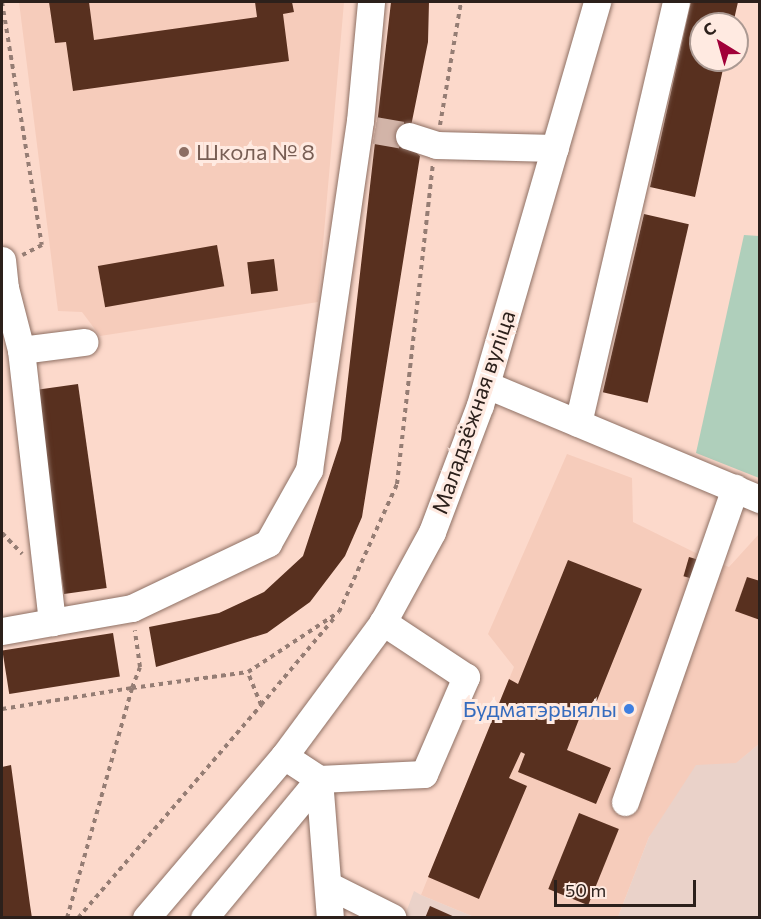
<!DOCTYPE html>
<html>
<head>
<meta charset="utf-8">
<style>
	body { margin:0 }
	#map { position:relative; width:761px; height:919px; overflow:hidden; background:#fcd9cb; font-family:Commissioner,sans-serif }
	div>[style] { position:absolute }
	[style*='--x'] { left:calc(var(--x)*1px); top:calc(var(--y)*1px); width:calc(var(--w)*1px); rotate:calc(var(--a)*1deg) }
	.built>* { inset:0; background:#f6ccbb }
	.industrial>* { inset:0; background:#ead2c9 }
	.green>* { inset:0; background:#afcfbb }
	.building>* { inset:0; background:#58301f; transform-origin:0 0 }
	.minor-tunnel>* { height:27px; margin-top:-13.5px; transform-origin:0; background:repeating-linear-gradient(90deg,#d2b4a8 0 27px,transparent 0 41px) }
	.path>* { height:4px; margin-top:-2px; transform-origin:0; background:repeating-linear-gradient(90deg,#957d74 0 4.5px,transparent 0 9px) }
	.roads { filter:drop-shadow(0 0 2px #8e7064) drop-shadow(0 0 2px #8e7064) }
	.minor>* { height:27px; margin:-13.5px; padding:0 13.5px; transform-origin:13.5px; border-radius:13.5px; background:#fff }
	.dots>* { width:16px; height:16px; translate:-50% -50%; box-sizing:border-box; border:3px solid #ffeae1; border-radius:50% }
	span { translate:-50% -50%; white-space:nowrap; text-align:center; line-height:1.15; -webkit-text-stroke:6px #ffeae1; paint-order:stroke }
	.education-label { font-size:22px; color:#785e54 }
	.left { translate:0 -50%; text-align:left }
	.street-label { font-size:22px; color:#2c201b }
	.shop-label { font-size:22px; color:#366cbe }
	.right { translate:-100% -50%; text-align:right }
	.frame { position:absolute; inset:0; border:3px solid #2c201b; pointer-events:none }
	.north { position:absolute; left:689px; top:12px; width:60px; height:60px; box-sizing:border-box; background:#ffeae1; border:2px solid #ab9992; border-radius:50%; rotate:323deg; font-size:16px; font-weight:700; line-height:24px; text-align:center; color:#2c201b }
	.north::after { content:''; display:block; margin:auto; width:21px; height:27px; background:#a10139; clip-path:polygon(50% 0,100% 100%,50% 72%,0 100%) }
	.scale { position:absolute; left:554px; top:880px; width:142px; height:27px; box-sizing:border-box; border:3px solid #2c201b; border-top:0; padding-left:8px; font-size:18px; line-height:21px; white-space:nowrap; color:#2c201b; -webkit-text-stroke:4px #ffeae1; paint-order:stroke }
</style>
</head>
<body>
<div id="map">
	<div class="built">
		<i style="clip-path:polygon(19px 2px,344px 2px,318px 302px,100px 336px,82px 312px,58px 311px)"></i>
		<i style="clip-path:polygon(567px 454px,632px 478px,633px 522px,710px 560px,729px 567px,759px 534px,759px 744px,649px 837px,618px 917px,474px 917px,421px 895px,514px 667px,488px 634px)"></i>
	</div>
	<div class="industrial">
		<i style="clip-path:polygon(759px 744px,759px 917px,618px 917px,649px 837px,696px 765px,736px 763px)"></i>
		<i style="clip-path:polygon(414px 891px,421px 895px,474px 917px,404px 918px)"></i>
	</div>
	<div class="green">
		<i style="clip-path:polygon(744px 235px,759px 236px,759px 478px,696px 453px)"></i>
	</div>
	<div class="building">
		<i style="clip-path:polygon(49px 2px,89px 2px,94px 40px,257px 17px,255px 2px,292px 2px,294px 12px,283px 14px,289px 61px,73px 91px,66px 42px,55px 43px)"></i>
		<i style="clip-path:polygon(391px 2px,429px 2px,428px 42px,409px 136px,409px 146px,420px 156px,362px 517px,345px 556px,310px 602px,267px 633px,156px 667px,149px 627px,219px 613px,264px 592px,303px 556px,341px 440px)"></i>
		<i style="clip-path:polygon(691px 2px,738px 2px,733px 24px,701px 24px,701px 60px,725px 60px,695px 197px,650px 187px)"></i>
		<i style="left:644px;top:214px;width:46px;height:183px;rotate:13deg"></i>
		<i style="left:217px;top:245px;width:42px;height:121px;rotate:80deg"></i>
		<i style="left:274px;top:259px;width:32px;height:27px;rotate:83deg"></i>
		<i style="left:78px;top:384px;width:206px;height:43px;rotate:82deg"></i>
		<i style="left:689px;top:557px;width:15px;height:20px;rotate:16deg"></i>
		<i style="clip-path:polygon(568px 560px,642px 589px,592px 713px,583px 709px,567px 750px,611px 768px,596px 804px,518px 772px,525px 754px,521px 752px,509px 778px,527px 786px,479px 899px,428px 877px,509px 679px,518px 684px)"></i>
		<i style="clip-path:polygon(747px 577px,760px 581px,760px 620px,735px 611px)"></i>
		<i style="left:113px;top:633px;width:44px;height:112px;rotate:81deg"></i>
		<i style="clip-path:polygon(11px 765px,30px 905px,32px 918px,2px 918px,2px 767px)"></i>
		<i style="left:579px;top:813px;width:43px;height:82px;rotate:22deg"></i>
		<i style="clip-path:polygon(430px 906px,457px 918px,425px 918px)"></i>
	</div>
	<div class="minor-tunnel">
		<i style="--x:375;--y:130;--w:35;--a:10"></i>
	</div>
	<div class="path">
		<i style="--x:2;--y:2;--w:246;--a:80.7"></i>
		<i style="--x:42;--y:245;--w:22;--a:153"></i>
		<i style="--x:440;--y:125;--w:125;--a:-80.3"></i>
		<i style="--x:2;--y:533;--w:29;--a:46"></i>
		<i style="--x:261;--y:705;--w:116;--a:-49.9"></i>
		<i style="--x:2;--y:709;--w:132;--a:-9.2"></i>
		<i style="--x:132;--y:688;--w:22;--a:-69"></i>
		<i style="--x:140;--y:667;--w:37;--a:-98"></i>
		<i style="--x:67;--y:918;--w:239;--a:-74.2"></i>
		<i style="--x:132;--y:688;--w:117;--a:-7.9"></i>
		<i style="--x:248;--y:672;--w:109;--a:-33.4"></i>
		<i style="--x:339;--y:612;--w:141;--a:-65.6"></i>
		<i style="--x:397;--y:484;--w:321;--a:-83.6"></i>
		<i style="--x:78;--y:918;--w:281;--a:-49.3"></i>
		<i style="--x:261;--y:705;--w:35;--a:-112"></i>
	</div>
	<div class="roads">
		<div class="minor">
			<i style="--x:409;--y:136;--w:28;--a:18"></i>
			<i style="--x:436;--y:145;--w:119;--a:1.4"></i>
			<i style="--x:2;--y:260;--w:28;--a:84"></i>
			<i style="--x:5;--y:288;--w:3;--a:180"></i>
			<i style="--x:5;--y:288;--w:64;--a:75.5"></i>
			<i style="--x:21;--y:350;--w:274;--a:83.5"></i>
			<i style="--x:52;--y:622;--w:81;--a:-9.9"></i>
			<i style="--x:132;--y:608;--w:151;--a:-25.5"></i>
			<i style="--x:268;--y:543;--w:84;--a:-60.7"></i>
			<i style="--x:309;--y:470;--w:353;--a:-81.7"></i>
			<i style="--x:360;--y:121;--w:120;--a:-84.7"></i>
			<i style="--x:21;--y:350;--w:64;--a:-7.2"></i>
			<i style="--x:487;--y:385;--w:296;--a:22.7"></i>
			<i style="--x:578;--y:423;--w:432;--a:-76.9"></i>
			<i style="--x:2;--y:631;--w:51;--a:-10.2"></i>
			<i style="--x:284;--y:756;--w:42;--a:33.3"></i>
			<i style="--x:319;--y:779;--w:139;--a:85.5"></i>
			<i style="--x:625;--y:802;--w:333;--a:-70.7"></i>
			<i style="--x:328;--y:885;--w:72;--a:26.6"></i>
			<i style="--x:146;--y:918;--w:213;--a:-49.6"></i>
			<i style="--x:284;--y:756;--w:167;--a:-53.5"></i>
			<i style="--x:383;--y:622;--w:102;--a:-61.4"></i>
			<i style="--x:432;--y:532;--w:136;--a:-69.3"></i>
			<i style="--x:480;--y:405;--w:420;--a:-73.8"></i>
			<i style="--x:204;--y:918;--w:180;--a:-50.4"></i>
			<i style="--x:319;--y:779;--w:105;--a:-2.7"></i>
			<i style="--x:424;--y:774;--w:106;--a:-66.6"></i>
			<i style="--x:466;--y:677;--w:100;--a:-146.5"></i>
		</div>
	</div>
	<div class="dots">
		<i style="left:184px;top:152px;background:#8d6e63"></i>
		<i style="left:629px;top:709px;background:#3f7fe0"></i>
	</div>
	<div class="education-label">
		<span class="left" style="left:196px;top:152px">Школа № 8</span>
	</div>
	<div class="street-label">
		<span style="left:473px;top:412px;rotate:-71deg">Маладзёжная вуліца</span>
	</div>
	<div class="shop-label">
		<span class="right" style="left:617px;top:709px">Будматэрыялы</span>
	</div>
	<div class="frame"></div>
	<div class="north">С</div>
	<div class="scale">50 m</div>
</div>
</body>
</html>
